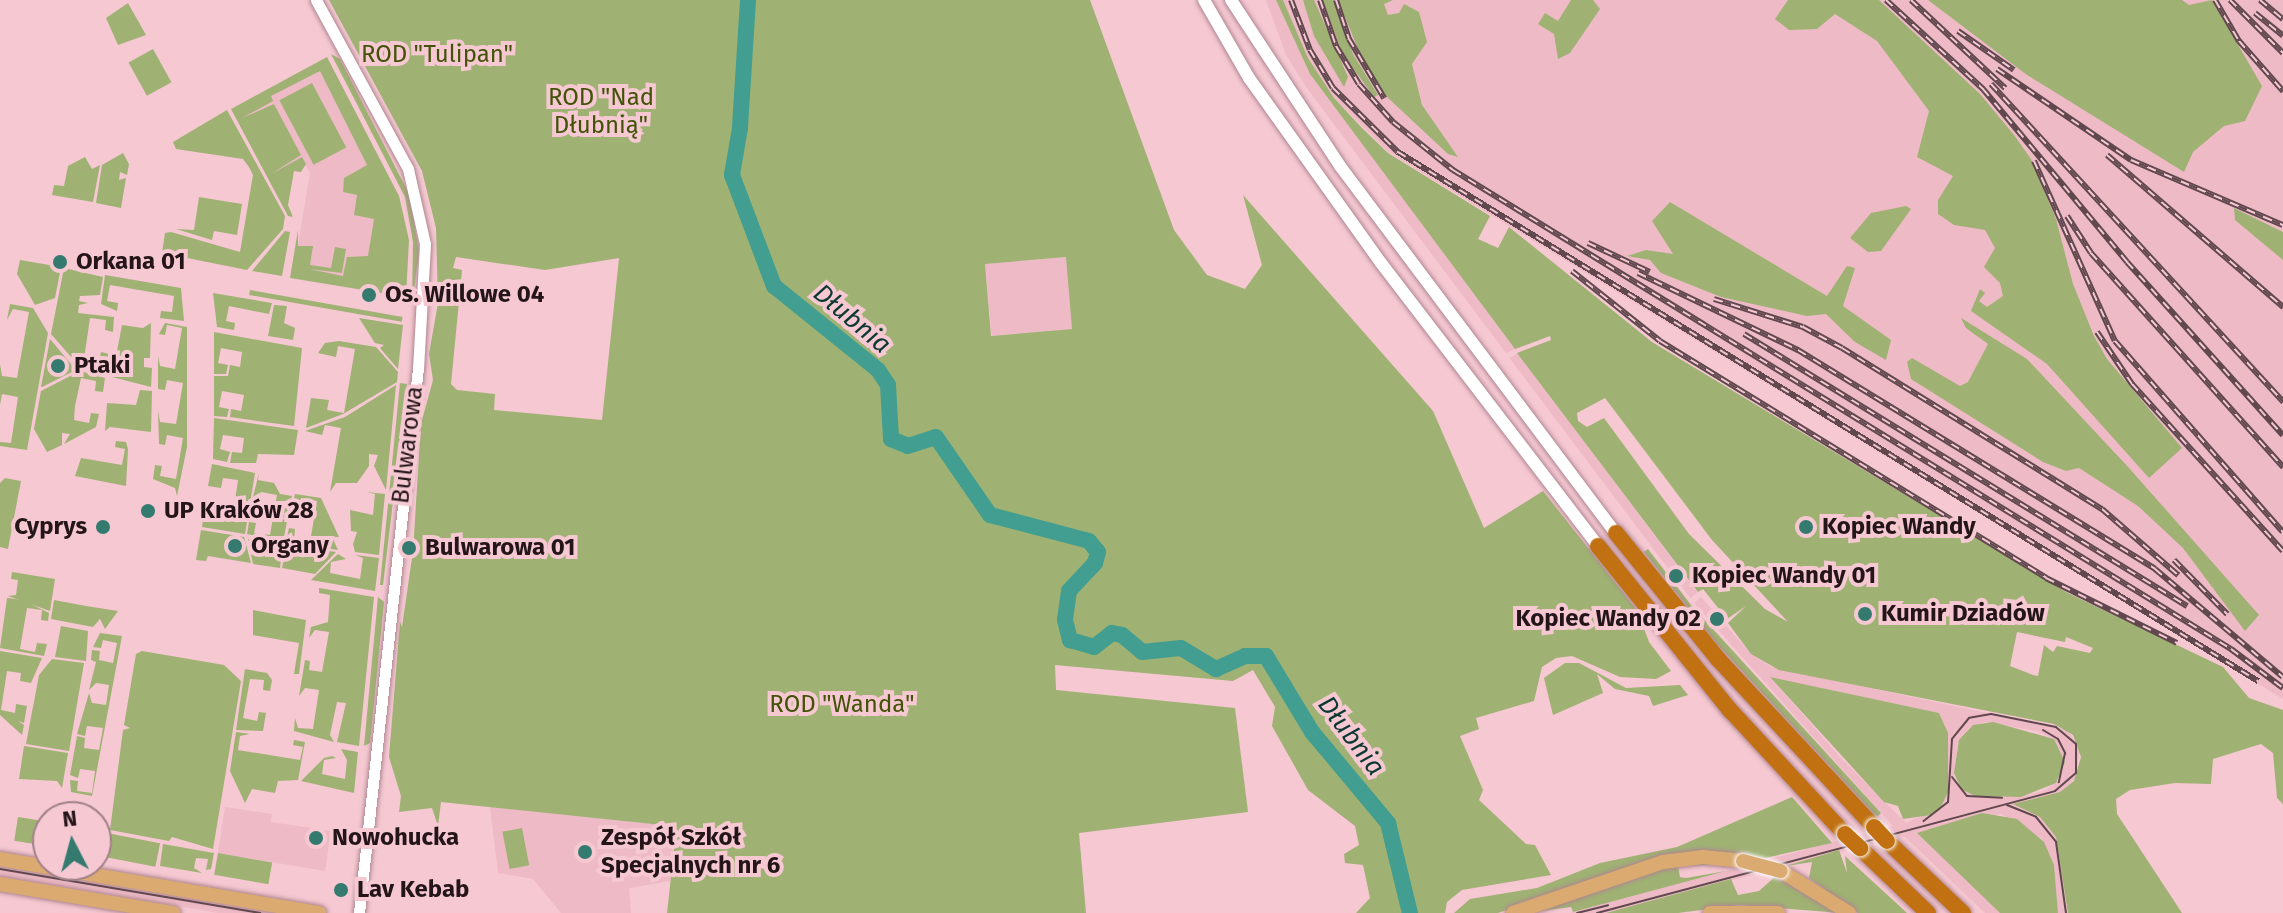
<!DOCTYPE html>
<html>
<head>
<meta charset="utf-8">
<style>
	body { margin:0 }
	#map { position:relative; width:2283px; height:913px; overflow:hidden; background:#f5c8d2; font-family:"Fira Sans",sans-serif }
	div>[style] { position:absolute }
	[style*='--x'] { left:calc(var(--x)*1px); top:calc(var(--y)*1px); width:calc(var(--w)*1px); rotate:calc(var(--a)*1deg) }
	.built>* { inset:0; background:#eebac6; transform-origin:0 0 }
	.green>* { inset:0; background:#9fb273; transform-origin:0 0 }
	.river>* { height:16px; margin:-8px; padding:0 8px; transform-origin:8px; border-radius:8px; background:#429e90 }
	.roads { filter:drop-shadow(0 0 2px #af8690) drop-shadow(0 0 2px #af8690) }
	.tertiary>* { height:11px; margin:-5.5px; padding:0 5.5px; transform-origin:5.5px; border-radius:5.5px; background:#fff }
	.secondary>* { height:12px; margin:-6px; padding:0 6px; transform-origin:6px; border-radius:6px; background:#fff }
	.primary>* { height:14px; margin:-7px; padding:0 7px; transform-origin:7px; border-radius:7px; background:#daaa70 }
	.motorway>* { height:16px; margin:-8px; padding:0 8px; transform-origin:8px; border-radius:8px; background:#c17111 }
	.tram>* { height:2px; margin:-1px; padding:0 1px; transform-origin:1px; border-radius:1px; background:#60484e }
	.rail>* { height:6px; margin-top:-3px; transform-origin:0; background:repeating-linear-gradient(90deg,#f5c8d2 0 9px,#60484e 0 18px); box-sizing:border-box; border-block:2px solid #60484e }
	.bridges { filter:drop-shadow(0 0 2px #fff) drop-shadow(0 0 2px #fff) }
	.primary-bridge>* { height:14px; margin:-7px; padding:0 7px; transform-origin:7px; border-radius:7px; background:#daaa70 }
	.motorway-bridge>* { height:16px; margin:-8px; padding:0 8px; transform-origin:8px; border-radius:8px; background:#c17111 }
	.dots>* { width:22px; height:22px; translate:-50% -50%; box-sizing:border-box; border:4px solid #f5c8d2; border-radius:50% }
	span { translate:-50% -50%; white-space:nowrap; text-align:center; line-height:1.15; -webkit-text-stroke:8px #f5c8d2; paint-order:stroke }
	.park-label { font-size:24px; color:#425308 }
	.poi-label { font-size:24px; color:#241519; font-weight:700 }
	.left { translate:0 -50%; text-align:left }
	.right { translate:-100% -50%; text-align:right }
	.street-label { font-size:24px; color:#241519 }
	.water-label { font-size:26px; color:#0b3731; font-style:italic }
	.north { position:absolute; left:32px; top:801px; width:80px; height:80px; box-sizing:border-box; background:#f5c8d2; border:2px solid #a18088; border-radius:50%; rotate:354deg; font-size:22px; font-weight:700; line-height:32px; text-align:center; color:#241519 }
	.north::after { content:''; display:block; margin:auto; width:28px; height:36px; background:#347a6f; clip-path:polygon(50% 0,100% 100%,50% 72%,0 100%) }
</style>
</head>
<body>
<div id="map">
	<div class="built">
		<i style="clip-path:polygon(1266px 0,1276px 0,1310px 74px,1515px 349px,1506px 353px,1306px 87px,1286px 55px)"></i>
		<i style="clip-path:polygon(1283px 0,2283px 0,2283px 699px,1388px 152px,1334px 98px,1308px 59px)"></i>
		<i style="clip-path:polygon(325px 65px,379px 162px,401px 293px,293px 275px,310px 173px,303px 161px,271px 178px,236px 113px)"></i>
		<i style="left:1066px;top:257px;width:72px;height:81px;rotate:85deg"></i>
		<i style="left:1517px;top:353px;width:300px;height:9px;rotate:53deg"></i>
		<i style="clip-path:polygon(evenodd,1701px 597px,1751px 654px,1771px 667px,2067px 730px,2080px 747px,2076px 778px,2060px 792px,2015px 805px,2040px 817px,2056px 837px,2068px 913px,2058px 913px,2054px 865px,2041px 838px,2001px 814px,1918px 833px,2000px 913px,1985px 913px,1904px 836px,1606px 913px,1570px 913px,1893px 826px,1694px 603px,1701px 597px,1771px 678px,1939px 713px,1948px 733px,1948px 792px,1941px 807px,1906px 823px,1840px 757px,1771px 678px,1701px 597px,1985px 722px,2037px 731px,2054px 739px,2065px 762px,2059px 780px,2046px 790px,2021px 797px,1975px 796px,1961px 789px,1954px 776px,1958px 743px,1970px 727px,1985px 722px)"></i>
		<i style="clip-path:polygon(225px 807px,272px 814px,271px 822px,331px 831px,325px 871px,218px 853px)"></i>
		<i style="clip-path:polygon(490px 807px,672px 826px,676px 832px,671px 881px,629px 888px,631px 913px,561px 913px,533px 879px,498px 873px)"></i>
		<i style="clip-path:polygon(0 867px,108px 885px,274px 913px,218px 913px,67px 887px,0 876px)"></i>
	</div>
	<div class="green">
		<i style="clip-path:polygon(evenodd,329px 0,1090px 0,1174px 230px,1207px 275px,1245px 289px,1262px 265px,1243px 195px,1433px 411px,1484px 528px,1543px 491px,1637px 610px,1649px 642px,1671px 671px,1656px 679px,1620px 677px,1572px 656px,1556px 658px,1542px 667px,1534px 701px,1476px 718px,1479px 729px,1460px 736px,1483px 790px,1479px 800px,1526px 844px,1535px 845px,1551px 875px,1462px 890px,1447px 902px,1445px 913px,1356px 913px,1370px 898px,1363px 865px,1345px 863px,1344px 854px,1359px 845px,1355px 826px,1308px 790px,1272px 726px,1275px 707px,1253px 670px,1233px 681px,1055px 665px,1056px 690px,1235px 708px,1248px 812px,1079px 833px,1086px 913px,667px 913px,676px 832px,672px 826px,441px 802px,438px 826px,432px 808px,399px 812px,401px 796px,389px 757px,400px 622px,402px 627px,413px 551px,421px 424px,433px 380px,429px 354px,438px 303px,436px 228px,422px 171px,329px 0,456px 257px,545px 270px,619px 258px,602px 420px,494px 410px,495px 394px,457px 390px,451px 384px,462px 270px,453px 268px,456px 257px,329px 0,1066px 257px,1072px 329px,991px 336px,985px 264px,1066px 257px)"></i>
		<i style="clip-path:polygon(evenodd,1276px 0,1283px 0,1308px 58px,1334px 98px,1362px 128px,1388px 153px,1490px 216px,1478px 239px,1498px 248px,1509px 227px,1652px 342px,2068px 593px,2223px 667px,2249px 698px,2283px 710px,2283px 804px,2277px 798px,2273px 753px,2261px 744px,2213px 759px,2211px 784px,2175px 783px,2130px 790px,2116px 799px,2117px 814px,2182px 913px,2068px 913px,2056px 837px,2040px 817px,2013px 804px,2060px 792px,2074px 781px,2081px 757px,2073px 735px,2054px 724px,1779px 670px,1751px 654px,1728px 623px,1746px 606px,1727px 619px,1703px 589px,1698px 592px,1517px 353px,1551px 340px,1550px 336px,1515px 349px,1310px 74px,1276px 0,1605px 398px,1712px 540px,1788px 622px,1765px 609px,1689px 534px,1604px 418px,1587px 427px,1578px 421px,1577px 413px,1605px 398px,1276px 0,2017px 632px,2065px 642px,2066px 637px,2093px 648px,2090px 653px,2057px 646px,2053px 652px,2044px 645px,2038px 676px,2033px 675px,2010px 666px,2017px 632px)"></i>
		<i style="clip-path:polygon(1303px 0,1314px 0,1348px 77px,1344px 87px,1314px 36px)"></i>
		<i style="clip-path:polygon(1323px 0,1334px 0,1353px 54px,1378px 95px,1374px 97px,1342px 53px)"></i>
		<i style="clip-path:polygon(1338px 0,1393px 0,1384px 4px,1388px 15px,1399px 13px,1404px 4px,1419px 12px,1427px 42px,1412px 64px,1422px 105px,1458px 157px,1448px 154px,1386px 96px,1365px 66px)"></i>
		<i style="clip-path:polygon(1571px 0,1593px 0,1600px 9px,1570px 53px,1558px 59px,1554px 34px,1538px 24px,1545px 13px,1558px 21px)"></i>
		<i style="clip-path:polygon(1788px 0,1879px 0,1980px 94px,2014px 135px,2031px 159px,2056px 219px,2073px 284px,2094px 336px,2107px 359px,2182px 448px,2149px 478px,2047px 364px,1971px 311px,1980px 289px,1985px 293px,1979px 301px,1987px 307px,2003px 296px,2000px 283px,1984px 267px,1995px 248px,1985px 230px,1954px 225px,1938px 214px,1938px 200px,1953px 176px,1917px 157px,1929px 111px,1877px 41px,1835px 14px,1817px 29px,1789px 30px,1775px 19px)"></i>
		<i style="clip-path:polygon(1928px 0,2182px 0,2189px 5px,2212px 0,2262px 86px,2245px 121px,2224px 126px,2193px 152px,2184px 172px,2027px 75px)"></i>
		<i style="clip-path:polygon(128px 3px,146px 35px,118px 45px,106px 18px)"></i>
		<i style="left:153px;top:49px;width:38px;height:28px;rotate:61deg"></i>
		<i style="clip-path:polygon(331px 54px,340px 59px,409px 194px,419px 251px,412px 306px,413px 242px,405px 197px)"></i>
		<i style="clip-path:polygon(327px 57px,399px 196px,409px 240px,406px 297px,290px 278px,298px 230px,298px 246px,313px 246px,310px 265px,331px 268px,335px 247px,346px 249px,342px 273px,309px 269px,343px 276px,347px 257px,368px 256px,374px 219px,354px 215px,357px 195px,343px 192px,344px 178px,367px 165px,320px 71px,271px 96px,273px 101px,242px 118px,274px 104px,301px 155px,271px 174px,302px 157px,306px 164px,301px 172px,294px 171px,288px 205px,293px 217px,288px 216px,231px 109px)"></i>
		<i style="left:312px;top:83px;width:73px;height:37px;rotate:62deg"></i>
		<i style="clip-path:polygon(227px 110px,285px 216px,283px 229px,247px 270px,162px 253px,165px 233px,171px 232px,240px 252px,253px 175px,249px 167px,243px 159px,176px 149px,173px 142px)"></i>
		<i style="clip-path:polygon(123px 153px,129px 164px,127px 175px,120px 172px,119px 180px,126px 178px,121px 208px,96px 203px,102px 165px)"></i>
		<i style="clip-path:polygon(85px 157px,92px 169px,100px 165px,93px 202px,52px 195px,54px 185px,64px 186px,68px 166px)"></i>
		<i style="clip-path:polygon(199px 197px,242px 204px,237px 235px,214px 231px,212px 240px,176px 229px,194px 230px)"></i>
		<i style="clip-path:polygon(1670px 202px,1827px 296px,1847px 266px,1855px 268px,1843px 306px,1891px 340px,1886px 360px,1855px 342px,1826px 314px,1807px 316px,1721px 297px,1661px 273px,1650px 260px,1627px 256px,1646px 250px,1673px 254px,1652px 221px)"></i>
		<i style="clip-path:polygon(1906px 206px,1911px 209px,1881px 251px,1868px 252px,1850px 238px,1871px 213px)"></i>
		<i style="clip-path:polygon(2234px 208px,2283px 232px,2283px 260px,2235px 220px)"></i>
		<i style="clip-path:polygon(285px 231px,290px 232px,282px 276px,252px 271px)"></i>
		<i style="clip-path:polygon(20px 260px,61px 267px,55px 298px,35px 305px,17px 274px)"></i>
		<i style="clip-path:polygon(64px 268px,103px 277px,100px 295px,80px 296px,79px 301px,88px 303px,79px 305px,78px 313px,114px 317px,113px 332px,105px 330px,106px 320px,90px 318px,84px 359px,99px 363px,101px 352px,109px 354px,105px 375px,79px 366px,51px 334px)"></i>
		<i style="clip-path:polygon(105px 275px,181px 288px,184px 321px,160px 318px,161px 311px,172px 312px,174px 296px,110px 285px,107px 301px,118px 303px,117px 311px,101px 304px)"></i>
		<i style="left:250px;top:290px;width:155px;height:5px;rotate:10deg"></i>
		<i style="clip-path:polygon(213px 293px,272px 303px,269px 314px,229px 306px,226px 321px,235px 323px,234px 330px,217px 327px)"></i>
		<i style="clip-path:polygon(10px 304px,33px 308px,48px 333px,27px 450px,0 446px,0 442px,11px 443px,18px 397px,2px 394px,0 405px,0 364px,2px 376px,17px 378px,29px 312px,13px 309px,7px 320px)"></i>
		<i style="clip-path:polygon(274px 305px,287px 306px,284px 323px,295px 328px,293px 340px,268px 336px)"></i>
		<i style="clip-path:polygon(359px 318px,403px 325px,398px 369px,380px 348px,384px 345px,375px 343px)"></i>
		<i style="clip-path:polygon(1961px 318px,2027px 359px,2129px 468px,2259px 615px,2245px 631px,2183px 548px,2138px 506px,2079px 468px,2066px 471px,2043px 462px,1911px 379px,1907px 362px,1912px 358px,1960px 386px,1968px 382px,1988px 344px,1966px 328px)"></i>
		<i style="clip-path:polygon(151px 323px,150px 358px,144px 358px,144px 367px,152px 368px,151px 387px,112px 377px,122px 325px,143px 328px)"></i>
		<i style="clip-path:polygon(165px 323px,187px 327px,187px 447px,177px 496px,175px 488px,153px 479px,155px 465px,162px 466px,160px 476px,176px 479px,183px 438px,167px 435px,165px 445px,159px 444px,158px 411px,160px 422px,176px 424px,183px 383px,167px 380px,165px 390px,158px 389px,158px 356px,160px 366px,175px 369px,182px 328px,167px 325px,165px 335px,159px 334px)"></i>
		<i style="clip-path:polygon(214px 332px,302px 348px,294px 426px,230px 417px,231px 409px,241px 411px,244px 395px,222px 391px,219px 407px,229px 409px,227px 417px,214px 416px,214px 376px,228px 376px,230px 365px,240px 367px,242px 352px,221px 348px,218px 363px,228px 365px,226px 374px,214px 374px)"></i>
		<i style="clip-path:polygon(50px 339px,76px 370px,42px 387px,41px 387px)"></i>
		<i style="clip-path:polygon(339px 341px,376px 347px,398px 372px,397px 382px,343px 414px,306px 428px,311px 398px,329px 400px,327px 410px,344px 413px,355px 349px,338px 346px,336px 357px,318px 353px,325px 343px)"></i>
		<i style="clip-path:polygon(80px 371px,105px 378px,103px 392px,95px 391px,96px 381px,81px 378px,75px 406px,74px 420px,89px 423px,91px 413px,99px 414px,96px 427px,64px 444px,70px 434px,62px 433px,62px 445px,47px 452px,34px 429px,41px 391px)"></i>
		<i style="clip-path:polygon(400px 383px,407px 384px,383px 585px,380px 585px)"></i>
		<i style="clip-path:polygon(396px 385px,386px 490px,374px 466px,378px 455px,369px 454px,369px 466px,357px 483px,336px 483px,330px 492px,341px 428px,325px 425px,322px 435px,305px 431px,345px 417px)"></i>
		<i style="clip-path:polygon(140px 390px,152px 391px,151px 432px,110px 427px,105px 431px,107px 403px,136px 405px)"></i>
		<i style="clip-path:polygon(214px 418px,298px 430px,294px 455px,258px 454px,256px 463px,230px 463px,232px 452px,242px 453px,244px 438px,223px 435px,220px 449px,230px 452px,227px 462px,213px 459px)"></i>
		<i style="clip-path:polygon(116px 441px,126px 442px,128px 449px,126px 486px,75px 476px,81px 458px,122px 465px,125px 449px,115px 447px)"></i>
		<i style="clip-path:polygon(212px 464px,255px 473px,245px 534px,202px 527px,205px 506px,217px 508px,216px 519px,232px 521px,238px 480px,223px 478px,221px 488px,208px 486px)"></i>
		<i style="clip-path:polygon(259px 473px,258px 480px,274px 483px,280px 494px,292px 496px,283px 542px,247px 534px,249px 522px,256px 523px,254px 533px,270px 535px,277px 495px,261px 492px,259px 502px,252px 501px)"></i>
		<i style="clip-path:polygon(5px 478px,21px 481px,8px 549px,0 547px,0 483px)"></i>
		<i style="clip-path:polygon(367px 492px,385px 494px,379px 555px,355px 552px,353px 544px,357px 532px,351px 531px,350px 510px,373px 515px,375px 494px)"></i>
		<i style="clip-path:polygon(295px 494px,321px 498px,339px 537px,332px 537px,338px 550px,286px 542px,289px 528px,295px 529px,294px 540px,310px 542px,317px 501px,301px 498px,299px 508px,292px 507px)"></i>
		<i style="clip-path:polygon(201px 530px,244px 537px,251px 563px,208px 556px,206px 561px,196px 560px)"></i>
		<i style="clip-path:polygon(248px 539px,283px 544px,280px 568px,253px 564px)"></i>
		<i style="clip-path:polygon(287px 545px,336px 552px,315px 574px,282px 568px)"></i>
		<i style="clip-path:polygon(1648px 549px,1691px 605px,1881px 813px,1877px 817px,1717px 644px,1644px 552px)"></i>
		<i style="clip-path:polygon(338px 554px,346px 559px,331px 562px,330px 573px,360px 579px,363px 558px,355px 555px,379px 558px,375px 591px,311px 580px)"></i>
		<i style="clip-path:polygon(12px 572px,55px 579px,50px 611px,8px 596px,16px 595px,18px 580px,11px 579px)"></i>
		<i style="clip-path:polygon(319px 588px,374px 597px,359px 746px,337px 742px,346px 703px,337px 702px,330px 735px,334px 742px,294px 731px,295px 718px,298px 728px,313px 729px,319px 690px,305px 688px,299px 696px,305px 660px,310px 661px,309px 670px,322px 672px,329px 632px,315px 630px,309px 638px,311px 627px,328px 622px,330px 595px,319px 593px)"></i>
		<i style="clip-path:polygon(378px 597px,384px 602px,370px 743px,364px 746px)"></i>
		<i style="clip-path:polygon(7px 598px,23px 600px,49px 613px,48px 621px,41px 620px,42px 610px,27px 608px,20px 649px,35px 652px,37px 643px,47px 644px,44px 656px,0 648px)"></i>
		<i style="clip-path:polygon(54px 600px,86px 606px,118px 611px,105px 629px,100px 619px,93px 627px,51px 619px)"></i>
		<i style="clip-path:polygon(253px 610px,306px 620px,299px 674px,294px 674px,299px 643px,253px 635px)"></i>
		<i style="clip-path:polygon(61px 626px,88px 631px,86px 661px,55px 657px)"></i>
		<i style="clip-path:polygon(100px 633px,122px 636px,92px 796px,71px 792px,70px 780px,78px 781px,77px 791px,92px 793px,95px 771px,80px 769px,78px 778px,70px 775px,77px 736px,85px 738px,84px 748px,99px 750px,103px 728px,87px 726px,85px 736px,77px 734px,89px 693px,92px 703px,106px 705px,109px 685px,96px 683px,89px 690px,96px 662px,91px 660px,92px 650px,100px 651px,99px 660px,113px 663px,117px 643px,103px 640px,101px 648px,93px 647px)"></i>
		<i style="clip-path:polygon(0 651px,42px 658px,31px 683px,20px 681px,21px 673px,7px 671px,1px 710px,15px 713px,16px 704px,27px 706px,24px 723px,18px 721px,24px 725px,22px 735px,0 715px)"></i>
		<i style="clip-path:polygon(142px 651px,224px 665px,241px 681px,213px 849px,172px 837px,169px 841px,110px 830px,123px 730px,130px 728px,124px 725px,136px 654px)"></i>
		<i style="clip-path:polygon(52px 659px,84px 663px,69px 751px,26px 744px,39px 675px)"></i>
		<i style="clip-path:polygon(1565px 663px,1579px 663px,1626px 688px,1680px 685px,1688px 695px,1653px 706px,1649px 696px,1615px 689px,1597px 674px,1603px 693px,1553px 715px,1544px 678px)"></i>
		<i style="clip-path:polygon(245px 669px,267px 673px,272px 680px,270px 691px,263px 690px,264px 680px,250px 679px,243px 718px,257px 721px,259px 712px,266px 713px,263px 731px,236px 730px)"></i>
		<i style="clip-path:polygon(1770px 677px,1939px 713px,1948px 733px,1948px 792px,1941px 807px,1931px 815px,1903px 819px,1898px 806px,1884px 802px)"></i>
		<i style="clip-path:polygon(1993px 722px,2054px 739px,2065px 762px,2056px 783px,2021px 797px,1975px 796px,1961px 789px,1954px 773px,1959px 740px,1973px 725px)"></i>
		<i style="clip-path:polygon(236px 732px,250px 734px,240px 736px,238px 750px,300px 760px,303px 747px,293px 745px,294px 740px,305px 742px,298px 780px,278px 781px,275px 793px,252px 789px,245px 803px,230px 771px)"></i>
		<i style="clip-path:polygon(24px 746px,68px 753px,62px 788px,57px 781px,19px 779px)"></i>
		<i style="clip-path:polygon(341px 749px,358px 752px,354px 793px,301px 781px,324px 758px,332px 756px,336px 758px,324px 760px,322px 774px,345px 779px,347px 760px)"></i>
		<i style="clip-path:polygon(1792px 797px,1832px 843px,1765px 858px,1735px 853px,1650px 860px,1498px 913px,1454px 913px,1470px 899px,1537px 888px,1600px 863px,1677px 847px)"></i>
		<i style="clip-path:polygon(1982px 813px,2017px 819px,2044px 842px,2054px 865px,2058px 913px,2000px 913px,1917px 833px)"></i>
		<i style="left:18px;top:817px;width:30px;height:24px;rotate:9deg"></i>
		<i style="left:522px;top:828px;width:38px;height:20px;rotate:79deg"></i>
		<i style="left:107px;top:833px;width:54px;height:24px;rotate:11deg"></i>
		<i style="clip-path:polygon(163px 844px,214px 853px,211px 869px,206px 870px,208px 859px,196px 858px,194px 868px,202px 873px,160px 866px)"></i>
		<i style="clip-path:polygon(1839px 850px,1847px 873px,1845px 856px,1907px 913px,1858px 913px,1809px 878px,1812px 862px,1786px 866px)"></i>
		<i style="left:218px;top:853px;width:55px;height:22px;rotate:10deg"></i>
		<i style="clip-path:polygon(1706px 862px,1736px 864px,1678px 866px,1680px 877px,1686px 878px,1726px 871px,1573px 912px,1571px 907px,1527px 913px,1651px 870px,1675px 865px)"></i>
		<i style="clip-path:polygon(1777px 875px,1841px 913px,1739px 905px,1678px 913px,1606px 913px,1731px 879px,1738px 895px,1759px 891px)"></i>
	</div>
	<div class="river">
		<i style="--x:748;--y:0;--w:128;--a:93.6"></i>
		<i style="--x:740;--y:128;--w:48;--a:99.7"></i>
		<i style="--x:732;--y:175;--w:119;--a:69.3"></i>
		<i style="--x:774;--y:286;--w:134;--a:38.9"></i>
		<i style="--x:878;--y:370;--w:18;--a:56"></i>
		<i style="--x:888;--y:385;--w:54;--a:86.8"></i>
		<i style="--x:891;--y:439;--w:18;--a:22"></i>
		<i style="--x:908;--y:446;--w:29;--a:-18"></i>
		<i style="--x:936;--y:437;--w:95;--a:55.3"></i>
		<i style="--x:990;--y:515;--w:102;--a:14.7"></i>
		<i style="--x:1089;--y:541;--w:14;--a:51"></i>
		<i style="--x:1098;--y:552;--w:11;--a:105"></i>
		<i style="--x:1095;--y:563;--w:38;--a:133"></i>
		<i style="--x:1069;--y:591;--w:29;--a:98"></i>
		<i style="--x:1065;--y:620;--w:21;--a:76"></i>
		<i style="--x:1070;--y:640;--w:25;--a:16"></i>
		<i style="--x:1094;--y:647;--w:23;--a:-38"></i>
		<i style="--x:1112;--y:633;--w:10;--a:11"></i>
		<i style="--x:1122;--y:635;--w:26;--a:40"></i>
		<i style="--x:1142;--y:652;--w:39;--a:-6"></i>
		<i style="--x:1181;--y:648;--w:41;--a:31"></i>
		<i style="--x:1216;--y:669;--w:32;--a:-24"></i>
		<i style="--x:1245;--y:656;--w:21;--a:0"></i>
		<i style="--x:1266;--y:656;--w:89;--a:58.8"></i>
		<i style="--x:1312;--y:732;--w:119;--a:50.1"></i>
		<i style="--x:1388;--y:823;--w:93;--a:76.3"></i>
	</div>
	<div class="roads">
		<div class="tertiary">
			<i style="--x:316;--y:0;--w:192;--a:61.4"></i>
			<i style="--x:408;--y:169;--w:77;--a:77.2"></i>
			<i style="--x:425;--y:244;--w:124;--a:93.2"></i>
			<i style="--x:418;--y:368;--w:548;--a:96.18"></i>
		</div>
		<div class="secondary">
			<i style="--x:1204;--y:0;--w:90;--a:60"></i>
			<i style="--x:1249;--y:78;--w:227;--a:54.5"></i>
			<i style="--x:1381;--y:263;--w:357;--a:52.5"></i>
			<i style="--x:1231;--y:0;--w:199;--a:56.7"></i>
			<i style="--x:1340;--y:166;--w:459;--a:53.1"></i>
		</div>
		<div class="primary">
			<i style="--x:0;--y:859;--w:324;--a:9.6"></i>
			<i style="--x:1781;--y:871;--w:80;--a:31.7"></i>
			<i style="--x:0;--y:884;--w:176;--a:9.5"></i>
			<i style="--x:1513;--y:913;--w:158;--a:-18.8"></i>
			<i style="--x:1663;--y:862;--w:40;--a:-7.1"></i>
			<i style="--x:1703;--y:857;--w:40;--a:5.7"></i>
			<i style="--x:1710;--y:913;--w:68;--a:0"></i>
		</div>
		<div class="motorway">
			<i style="--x:1616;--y:533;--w:162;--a:51"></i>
			<i style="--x:1718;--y:659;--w:229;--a:47.1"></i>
			<i style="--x:1598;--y:546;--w:211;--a:51.2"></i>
			<i style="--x:1730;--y:710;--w:169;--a:47.2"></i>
			<i style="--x:1887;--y:841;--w:105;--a:43.5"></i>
			<i style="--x:1860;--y:848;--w:94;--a:43.7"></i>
		</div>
	</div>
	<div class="tram">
		<i style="--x:2043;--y:730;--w:17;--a:31"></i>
		<i style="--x:2058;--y:739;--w:16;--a:63"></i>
		<i style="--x:2065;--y:753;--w:30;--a:102"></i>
		<i style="--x:1952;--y:777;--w:24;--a:52"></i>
		<i style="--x:1967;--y:796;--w:35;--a:3"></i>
		<i style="--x:2007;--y:805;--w:31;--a:22"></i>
		<i style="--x:2036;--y:817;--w:32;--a:51"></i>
		<i style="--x:2056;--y:842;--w:72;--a:82"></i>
		<i style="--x:0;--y:869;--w:264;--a:9.6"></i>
		<i style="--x:1577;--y:913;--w:32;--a:-14"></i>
		<i style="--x:1597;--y:913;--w:474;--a:-14.9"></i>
		<i style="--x:2055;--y:791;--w:28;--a:-41"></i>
		<i style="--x:2076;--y:773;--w:29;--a:-90"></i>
		<i style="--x:2076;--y:744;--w:26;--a:-140"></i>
		<i style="--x:2056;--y:727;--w:66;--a:-168.7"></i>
		<i style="--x:1991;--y:714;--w:22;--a:170"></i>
		<i style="--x:1969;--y:718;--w:27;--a:129"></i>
		<i style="--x:1952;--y:739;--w:63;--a:93.6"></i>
		<i style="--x:1948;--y:802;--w:31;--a:142"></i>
	</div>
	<div class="rail">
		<i style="--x:1291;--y:0;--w:53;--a:69.2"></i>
		<i style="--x:1310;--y:50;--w:44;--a:58.8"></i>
		<i style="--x:1333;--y:88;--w:91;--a:44.6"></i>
		<i style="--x:1398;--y:152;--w:1010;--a:31.6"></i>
		<i style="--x:1320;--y:0;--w:49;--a:70.8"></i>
		<i style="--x:1336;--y:46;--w:44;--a:58.8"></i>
		<i style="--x:1359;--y:84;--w:51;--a:48.2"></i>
		<i style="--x:1393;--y:122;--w:77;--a:38.7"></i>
		<i style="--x:1453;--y:170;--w:914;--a:31.62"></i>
		<i style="--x:2231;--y:649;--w:65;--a:36.9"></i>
		<i style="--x:1336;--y:0;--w:41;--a:71.6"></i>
		<i style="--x:1349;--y:39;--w:69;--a:59.3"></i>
		<i style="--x:1886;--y:0;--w:132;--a:42.5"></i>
		<i style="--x:1983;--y:89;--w:225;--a:50.2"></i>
		<i style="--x:2127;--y:262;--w:233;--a:48"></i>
		<i style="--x:1911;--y:0;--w:129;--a:43.1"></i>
		<i style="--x:2215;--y:0;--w:48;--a:59.7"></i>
		<i style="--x:2239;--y:41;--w:67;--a:48.7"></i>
		<i style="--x:2230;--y:0;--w:75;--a:45"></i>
		<i style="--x:2260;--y:0;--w:30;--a:40"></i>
		<i style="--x:2255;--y:13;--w:36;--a:39"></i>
		<i style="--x:1958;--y:31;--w:68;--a:34.9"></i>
		<i style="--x:1997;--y:69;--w:162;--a:34.2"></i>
		<i style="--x:2131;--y:160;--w:165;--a:23.2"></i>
		<i style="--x:1991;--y:84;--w:432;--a:47.4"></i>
		<i style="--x:2107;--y:155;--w:233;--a:40.8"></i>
		<i style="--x:2034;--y:161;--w:197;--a:65.8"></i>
		<i style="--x:2115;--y:341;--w:254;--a:48.7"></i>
		<i style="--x:2067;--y:216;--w:44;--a:57"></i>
		<i style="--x:2091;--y:253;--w:288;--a:48.1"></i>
		<i style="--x:1588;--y:243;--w:68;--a:25.1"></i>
		<i style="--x:1572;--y:271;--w:112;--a:38.5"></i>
		<i style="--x:1660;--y:341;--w:453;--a:31.5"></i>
		<i style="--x:2046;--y:578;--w:146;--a:26.4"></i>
		<i style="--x:1638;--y:273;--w:178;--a:25.7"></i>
		<i style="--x:1798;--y:350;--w:419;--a:31.5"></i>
		<i style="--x:2155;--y:569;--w:167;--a:40.2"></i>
		<i style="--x:1714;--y:299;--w:93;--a:17.5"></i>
		<i style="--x:1803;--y:327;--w:44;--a:28.3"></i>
		<i style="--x:1842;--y:348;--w:306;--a:31.8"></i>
		<i style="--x:2102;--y:509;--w:101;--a:41"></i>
		<i style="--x:2097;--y:332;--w:63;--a:56.1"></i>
		<i style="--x:2132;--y:384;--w:225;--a:47.9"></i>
		<i style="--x:1744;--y:334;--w:520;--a:31.55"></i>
		<i style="--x:2174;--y:560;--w:76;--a:45.5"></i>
	</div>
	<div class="bridges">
		<div class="primary-bridge">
			<i style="--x:1743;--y:861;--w:39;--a:15"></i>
		</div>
		<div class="motorway-bridge">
			<i style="--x:1874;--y:827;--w:19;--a:47"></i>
			<i style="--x:1845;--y:834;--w:21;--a:43"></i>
		</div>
	</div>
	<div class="dots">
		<i style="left:60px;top:262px;background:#347a6f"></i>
		<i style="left:369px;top:295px;background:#347a6f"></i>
		<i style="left:58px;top:366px;background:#347a6f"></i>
		<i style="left:148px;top:511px;background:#347a6f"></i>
		<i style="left:103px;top:527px;background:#347a6f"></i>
		<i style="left:1806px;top:527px;background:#347a6f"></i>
		<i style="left:235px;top:546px;background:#347a6f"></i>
		<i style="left:409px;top:548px;background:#347a6f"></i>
		<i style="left:1676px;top:576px;background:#347a6f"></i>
		<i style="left:1865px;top:614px;background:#347a6f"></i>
		<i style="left:1717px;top:619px;background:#347a6f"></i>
		<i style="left:316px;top:838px;background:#347a6f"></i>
		<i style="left:585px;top:852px;background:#347a6f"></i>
		<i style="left:341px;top:890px;background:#347a6f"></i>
	</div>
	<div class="park-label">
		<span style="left:437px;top:55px">ROD "Tulipan"</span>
		<span style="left:601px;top:112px">ROD "Nad<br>Dłubnią"</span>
		<span style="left:842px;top:705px">ROD "Wanda"</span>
	</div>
	<div class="poi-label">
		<span class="left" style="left:76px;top:262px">Orkana 01</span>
		<span class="left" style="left:385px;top:295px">Os. Willowe 04</span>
		<span class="left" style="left:74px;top:366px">Ptaki</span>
		<span class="left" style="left:164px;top:511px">UP Kraków 28</span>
		<span class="right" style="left:87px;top:527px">Cyprys</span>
		<span class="left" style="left:1822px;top:527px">Kopiec Wandy</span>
		<span class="left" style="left:251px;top:546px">Organy</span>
		<span class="left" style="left:425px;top:548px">Bulwarowa 01</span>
		<span class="left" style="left:1692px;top:576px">Kopiec Wandy 01</span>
		<span class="left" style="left:1881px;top:614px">Kumir Dziadów</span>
		<span class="right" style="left:1701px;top:619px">Kopiec Wandy 02</span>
		<span class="left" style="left:332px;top:838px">Nowohucka</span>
		<span class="left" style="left:601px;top:852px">Zespół Szkół<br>Specjalnych nr 6</span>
		<span class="left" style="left:357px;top:890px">Lav Kebab</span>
	</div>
	<div class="street-label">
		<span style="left:408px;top:445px;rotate:-83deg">Bulwarowa</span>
	</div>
	<div class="water-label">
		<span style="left:852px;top:319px;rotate:40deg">Dłubnia</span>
		<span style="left:1351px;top:736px;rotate:53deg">Dłubnia</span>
	</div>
	<div class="north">N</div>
</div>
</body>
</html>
